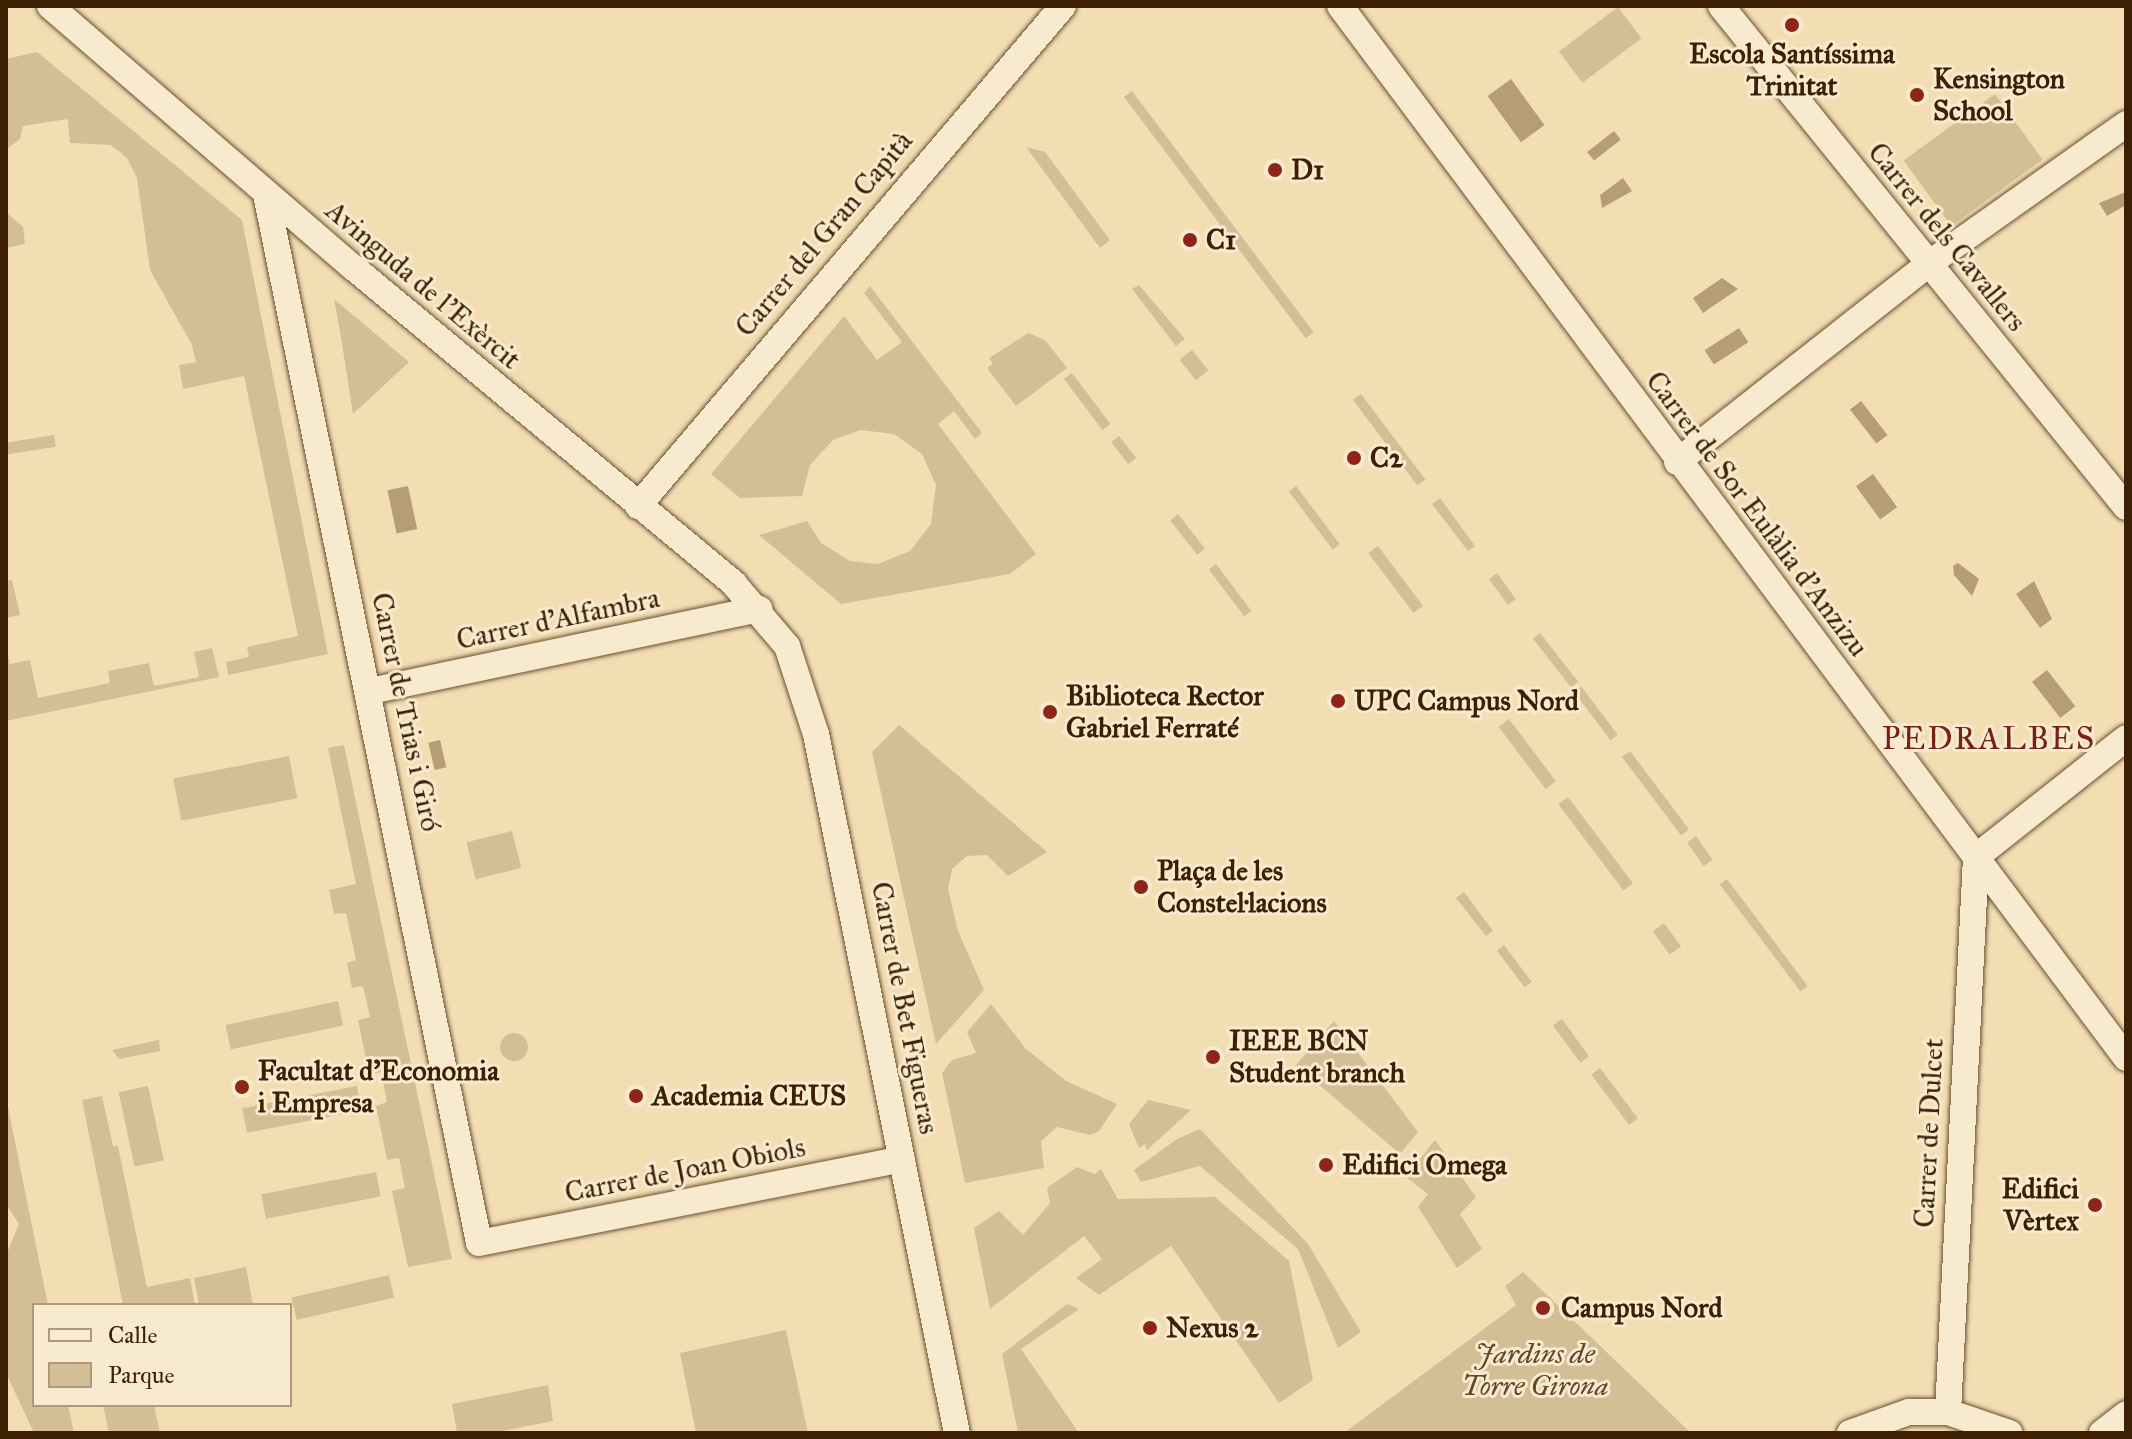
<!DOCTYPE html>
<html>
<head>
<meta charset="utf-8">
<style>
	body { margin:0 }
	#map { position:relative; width:2132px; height:1439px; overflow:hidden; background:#f3deb4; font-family:"IM FELL Great Primer",serif }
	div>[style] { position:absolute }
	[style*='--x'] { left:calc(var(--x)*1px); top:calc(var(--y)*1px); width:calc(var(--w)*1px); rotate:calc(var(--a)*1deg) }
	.green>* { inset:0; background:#d4be96; transform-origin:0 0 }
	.round { border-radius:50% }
	.water>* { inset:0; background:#b59d78; transform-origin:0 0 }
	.roads { filter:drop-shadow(0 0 2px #6a5030) drop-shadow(0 0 2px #6a5030) }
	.minor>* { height:26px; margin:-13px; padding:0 13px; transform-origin:13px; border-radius:13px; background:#f7eace }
	.dots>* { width:22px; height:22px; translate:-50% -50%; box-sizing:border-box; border:4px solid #f7eace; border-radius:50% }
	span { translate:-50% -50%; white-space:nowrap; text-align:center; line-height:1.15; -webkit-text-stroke:6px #f7eace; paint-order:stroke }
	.poi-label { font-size:28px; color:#3d2004; font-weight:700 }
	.left { translate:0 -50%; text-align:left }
	.right { translate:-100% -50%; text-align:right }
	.street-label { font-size:28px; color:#3d2004 }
	.park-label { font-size:28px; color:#634828; font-style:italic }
	.quarter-label { font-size:32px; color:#7a1f14; letter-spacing:2px }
	.frame { position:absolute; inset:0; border:8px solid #3d2004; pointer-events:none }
	.legend { position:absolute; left:32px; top:1303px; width:260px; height:104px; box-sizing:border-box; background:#f7eace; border:2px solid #ad997d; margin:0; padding:10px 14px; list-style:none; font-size:24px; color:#3d2004 }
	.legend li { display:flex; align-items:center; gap:16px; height:40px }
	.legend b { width:40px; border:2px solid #ad997d }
</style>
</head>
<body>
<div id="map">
	<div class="green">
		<i style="left:1618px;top:7px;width:39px;height:74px;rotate:53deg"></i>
		<i style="clip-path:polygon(37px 52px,242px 220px,328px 654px,228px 675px,226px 662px,249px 657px,247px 647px,298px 636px,244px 376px,183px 389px,179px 365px,196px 362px,192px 345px,150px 270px,137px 178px,127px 158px,111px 145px,70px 143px,68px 119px,23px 126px,20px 139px,6px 150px,6px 59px)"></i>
		<i style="left:1132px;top:91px;width:302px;height:10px;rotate:53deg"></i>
		<i style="left:1995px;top:94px;width:81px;height:113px;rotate:54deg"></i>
		<i style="clip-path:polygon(1026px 147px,1045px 152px,1110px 240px,1100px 248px)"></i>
		<i style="clip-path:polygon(6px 212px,23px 227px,25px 244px,6px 248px)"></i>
		<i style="clip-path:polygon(1139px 285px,1185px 339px,1176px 346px,1132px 289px)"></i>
		<i style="clip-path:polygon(870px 286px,982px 433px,975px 439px,954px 411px,938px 424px,1036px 554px,1010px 574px,841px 604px,759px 535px,807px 521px,821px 543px,850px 561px,878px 564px,910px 551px,931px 524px,936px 485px,922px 454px,894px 434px,860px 430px,833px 440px,810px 465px,802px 496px,740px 498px,711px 474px,844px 316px,877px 360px,902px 342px,864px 293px)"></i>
		<i style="clip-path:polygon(334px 299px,409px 362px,353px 414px,341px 337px)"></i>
		<i style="clip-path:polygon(1028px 333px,1045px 340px,1067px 368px,1016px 406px,987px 368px,993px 364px,989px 358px)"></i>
		<i style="left:1192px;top:350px;width:26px;height:16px;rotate:51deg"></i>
		<i style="left:1072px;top:373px;width:64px;height:10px;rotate:53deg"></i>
		<i style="left:1361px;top:394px;width:107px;height:10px;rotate:53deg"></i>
		<i style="left:54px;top:435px;width:12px;height:49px;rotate:81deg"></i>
		<i style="left:1119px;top:436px;width:28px;height:10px;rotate:52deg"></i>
		<i style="left:1296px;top:486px;width:73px;height:9px;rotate:53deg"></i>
		<i style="clip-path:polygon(1440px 498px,1475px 546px,1468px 551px,1432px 504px)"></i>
		<i style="left:1178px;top:514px;width:44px;height:10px;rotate:52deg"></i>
		<i style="left:1378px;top:546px;width:75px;height:12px;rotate:53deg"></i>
		<i style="left:1216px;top:564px;width:59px;height:9px;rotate:53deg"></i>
		<i style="left:1497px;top:573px;width:32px;height:10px;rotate:54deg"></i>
		<i style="clip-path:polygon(12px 580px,20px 615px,6px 618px,6px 581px)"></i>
		<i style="left:1540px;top:633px;width:62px;height:9px;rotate:52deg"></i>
		<i style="clip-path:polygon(6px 647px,10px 664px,30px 660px,38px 698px,110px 683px,108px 671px,149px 663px,154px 686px,199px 677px,194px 652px,212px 648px,219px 677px,6px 721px)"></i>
		<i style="left:1581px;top:686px;width:61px;height:9px;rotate:53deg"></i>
		<i style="left:1509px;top:719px;width:78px;height:13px;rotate:53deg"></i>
		<i style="clip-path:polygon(899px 725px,1047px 852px,1008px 876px,987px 855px,967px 856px,952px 869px,948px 889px,958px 931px,984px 990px,936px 1044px,872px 752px)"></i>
		<i style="clip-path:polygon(344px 745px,452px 1259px,408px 1267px,392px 1191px,405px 1188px,399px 1158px,387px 1160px,376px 1106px,387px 1102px,381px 1072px,369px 1074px,358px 1020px,370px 1017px,363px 986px,352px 988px,347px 963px,356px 960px,346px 913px,334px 914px,329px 890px,356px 884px,328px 748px)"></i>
		<i style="left:1630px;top:751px;width:98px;height:10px;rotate:53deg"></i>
		<i style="left:289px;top:756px;width:43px;height:118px;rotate:79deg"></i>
		<i style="left:1568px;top:797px;width:108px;height:12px;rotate:53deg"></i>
		<i style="left:512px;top:831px;width:38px;height:47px;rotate:76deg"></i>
		<i style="left:1696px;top:836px;width:29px;height:11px;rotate:55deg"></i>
		<i style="left:1727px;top:879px;width:134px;height:9px;rotate:53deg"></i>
		<i style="clip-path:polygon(1464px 892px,1493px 931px,1486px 936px,1456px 898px)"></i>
		<i style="left:1664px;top:923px;width:29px;height:14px;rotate:54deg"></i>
		<i style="left:1504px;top:945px;width:46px;height:9px;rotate:53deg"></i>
		<i style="left:338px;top:1001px;width:25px;height:115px;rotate:78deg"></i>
		<i style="clip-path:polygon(991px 1004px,1026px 1049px,1066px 1081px,1117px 1104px,1099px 1131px,1090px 1135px,1057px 1127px,1041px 1141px,1044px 1168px,965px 1183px,942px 1073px,952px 1060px,976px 1053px,967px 1032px)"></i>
		<i style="left:1562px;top:1019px;width:46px;height:11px;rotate:54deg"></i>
		<i style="clip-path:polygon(1334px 1021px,1418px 1132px,1400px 1154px,1296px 1065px)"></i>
		<i class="round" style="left:500px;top:1033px;width:28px;height:28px"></i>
		<i style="clip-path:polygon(159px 1040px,160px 1051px,119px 1059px,112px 1050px)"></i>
		<i style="left:1600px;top:1068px;width:63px;height:11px;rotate:53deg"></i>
		<i style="left:148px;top:1086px;width:76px;height:30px;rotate:78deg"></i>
		<i style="left:357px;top:1086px;width:25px;height:117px;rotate:79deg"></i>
		<i style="clip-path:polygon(102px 1096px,113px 1146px,118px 1146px,147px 1287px,190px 1278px,195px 1305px,123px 1305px,82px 1100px)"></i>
		<i style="clip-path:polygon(1148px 1100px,1191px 1110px,1147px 1150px,1145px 1144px,1139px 1148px,1129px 1124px)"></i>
		<i style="clip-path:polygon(8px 1107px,48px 1305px,34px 1305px,34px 1405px,68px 1405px,74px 1433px,34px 1433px,6px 1373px,6px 1255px,19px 1224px,6px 1204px)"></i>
		<i style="clip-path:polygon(1200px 1129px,1308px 1244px,1361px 1332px,1338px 1348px,1298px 1249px,1200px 1166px,1141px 1182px,1134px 1170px,1177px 1139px)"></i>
		<i style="clip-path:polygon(1435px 1140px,1476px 1197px,1460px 1214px,1482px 1249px,1457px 1268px,1418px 1207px,1428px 1194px,1406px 1177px)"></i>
		<i style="clip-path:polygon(1077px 1167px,1095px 1174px,1101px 1169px,1118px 1199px,1215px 1197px,1289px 1261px,1313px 1380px,1279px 1403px,1171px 1246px,1099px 1295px,1076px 1278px,1102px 1259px,1084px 1236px,990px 1309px,974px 1228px,999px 1211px,1023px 1235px,1050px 1203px,1047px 1188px)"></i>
		<i style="left:376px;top:1172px;width:25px;height:117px;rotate:79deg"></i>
		<i style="clip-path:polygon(246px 1267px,253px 1305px,199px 1305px,194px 1278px)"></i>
		<i style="clip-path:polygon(1523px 1272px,1691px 1433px,1344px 1433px,1516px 1305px,1505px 1286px)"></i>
		<i style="left:389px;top:1275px;width:23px;height:100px;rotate:77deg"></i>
		<i style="clip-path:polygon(1067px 1304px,1079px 1309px,1021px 1349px,1079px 1433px,1018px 1433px,1002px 1354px)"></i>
		<i style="clip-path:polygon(786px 1330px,808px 1433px,696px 1433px,680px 1353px)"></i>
		<i style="clip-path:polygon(548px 1385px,553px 1421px,493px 1433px,457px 1433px,452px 1404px)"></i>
		<i style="clip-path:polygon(103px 1405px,154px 1405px,160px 1433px,109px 1433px)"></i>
	</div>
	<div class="water">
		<i style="left:1511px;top:79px;width:57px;height:29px;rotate:54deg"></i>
		<i style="left:1614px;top:131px;width:11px;height:34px;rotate:52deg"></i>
		<i style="clip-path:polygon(1623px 178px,1632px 191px,1602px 208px,1600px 195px)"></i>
		<i style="clip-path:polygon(2126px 192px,2126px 205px,2107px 216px,2099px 203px)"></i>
		<i style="clip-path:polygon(1722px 278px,1738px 289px,1703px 313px,1693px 298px)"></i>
		<i style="left:1739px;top:328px;width:17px;height:41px;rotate:57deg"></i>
		<i style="left:1861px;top:401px;width:43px;height:14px;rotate:52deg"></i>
		<i style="left:1873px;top:474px;width:41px;height:21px;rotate:54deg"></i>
		<i style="left:408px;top:486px;width:44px;height:21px;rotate:78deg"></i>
		<i style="clip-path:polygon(1958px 563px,1979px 579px,1972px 596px,1954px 575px,1953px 566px)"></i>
		<i style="clip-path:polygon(2034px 581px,2052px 619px,2040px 628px,2016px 594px)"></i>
		<i style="left:2047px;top:670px;width:46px;height:19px;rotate:52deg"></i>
		<i style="left:440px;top:740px;width:28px;height:12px;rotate:77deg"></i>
	</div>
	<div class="roads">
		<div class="minor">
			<i style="--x:50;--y:6;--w:401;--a:40.8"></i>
			<i style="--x:354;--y:268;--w:494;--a:39.7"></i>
			<i style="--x:734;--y:584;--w:82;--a:49.5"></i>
			<i style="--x:787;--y:646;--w:93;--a:71.8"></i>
			<i style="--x:816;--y:734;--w:713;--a:78.6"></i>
			<i style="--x:1340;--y:6;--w:1313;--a:53.23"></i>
			<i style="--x:1721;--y:6;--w:644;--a:51.05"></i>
			<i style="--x:266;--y:194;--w:1070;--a:78.52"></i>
			<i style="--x:479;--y:1243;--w:431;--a:-11.2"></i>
			<i style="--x:1677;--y:462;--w:318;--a:-38.2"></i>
			<i style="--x:1927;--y:265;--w:244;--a:-35.3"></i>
			<i style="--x:638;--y:506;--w:656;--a:-49.64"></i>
			<i style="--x:370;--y:691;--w:398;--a:-11.9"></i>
			<i style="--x:1976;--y:857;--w:191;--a:-38.4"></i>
			<i style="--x:1948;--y:1412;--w:556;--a:-87.11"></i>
			<i style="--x:1850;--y:1433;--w:63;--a:-19.6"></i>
			<i style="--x:1909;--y:1412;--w:39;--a:0"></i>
			<i style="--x:1948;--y:1412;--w:65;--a:19"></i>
			<i style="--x:2102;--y:1433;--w:31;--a:-38"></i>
		</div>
	</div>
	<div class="dots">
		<i style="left:1792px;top:25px;background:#8f2418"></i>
		<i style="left:1917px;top:95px;background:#8f2418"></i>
		<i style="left:1275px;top:170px;background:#8f2418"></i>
		<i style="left:1190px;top:240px;background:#8f2418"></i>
		<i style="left:1354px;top:458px;background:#8f2418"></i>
		<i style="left:1338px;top:701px;background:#8f2418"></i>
		<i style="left:1050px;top:712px;background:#8f2418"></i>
		<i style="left:1141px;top:887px;background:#8f2418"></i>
		<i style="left:1213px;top:1057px;background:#8f2418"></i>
		<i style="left:242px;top:1087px;background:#8f2418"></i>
		<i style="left:636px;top:1096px;background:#8f2418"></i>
		<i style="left:1326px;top:1165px;background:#8f2418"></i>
		<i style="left:2095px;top:1205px;background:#8f2418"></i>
		<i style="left:1543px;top:1308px;background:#8f2418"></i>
		<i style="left:1150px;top:1328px;background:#8f2418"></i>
	</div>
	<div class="poi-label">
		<span style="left:1792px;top:70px">Escola Santíssima<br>Trinitat</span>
		<span class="left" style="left:1933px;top:95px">Kensington<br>School</span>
		<span class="left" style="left:1291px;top:170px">D1</span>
		<span class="left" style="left:1206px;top:240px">C1</span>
		<span class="left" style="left:1370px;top:458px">C2</span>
		<span class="left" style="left:1066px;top:712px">Biblioteca Rector<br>Gabriel Ferraté</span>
		<span class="left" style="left:1354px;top:701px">UPC Campus Nord</span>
		<span class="left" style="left:1157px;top:887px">Plaça de les<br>Constel·lacions</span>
		<span class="left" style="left:1229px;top:1057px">IEEE BCN<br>Student branch</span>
		<span class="left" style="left:258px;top:1087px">Facultat d'Economia<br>i Empresa</span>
		<span class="left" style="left:652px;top:1096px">Academia CEUS</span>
		<span class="left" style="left:1342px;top:1165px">Edifici Omega</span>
		<span class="right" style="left:2079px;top:1205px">Edifici<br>Vèrtex</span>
		<span class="left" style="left:1561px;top:1308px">Campus Nord</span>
		<span class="left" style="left:1166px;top:1328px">Nexus 2</span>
	</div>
	<div class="street-label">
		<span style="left:824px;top:234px;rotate:-50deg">Carrer del Gran Capità</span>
		<span style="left:1947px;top:237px;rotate:51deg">Carrer dels Cavallers</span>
		<span style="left:423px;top:285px;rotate:40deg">Avinguda de l'Exèrcit</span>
		<span style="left:1757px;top:514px;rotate:53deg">Carrer de Sor Eulàlia d'Anzizu</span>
		<span style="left:558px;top:619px;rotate:-12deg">Carrer d'Alfambra</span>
		<span style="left:406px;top:712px;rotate:78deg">Carrer de Trias i Giró</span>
		<span style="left:905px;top:1008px;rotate:79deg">Carrer de Bet Figueras</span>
		<span style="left:1929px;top:1133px;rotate:-87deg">Carrer de Dulcet</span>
		<span style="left:685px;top:1170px;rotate:-11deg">Carrer de Joan Obiols</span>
	</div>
	<div class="park-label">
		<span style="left:1535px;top:1370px">Jardins de<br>Torre Girona</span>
	</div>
	<div class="quarter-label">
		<span style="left:1989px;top:739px">PEDRALBES</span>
	</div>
	<div class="frame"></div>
	<ul class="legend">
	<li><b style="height:10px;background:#f7eace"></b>Calle</li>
	<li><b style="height:22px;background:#d4be96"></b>Parque</li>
	</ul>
</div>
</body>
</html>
